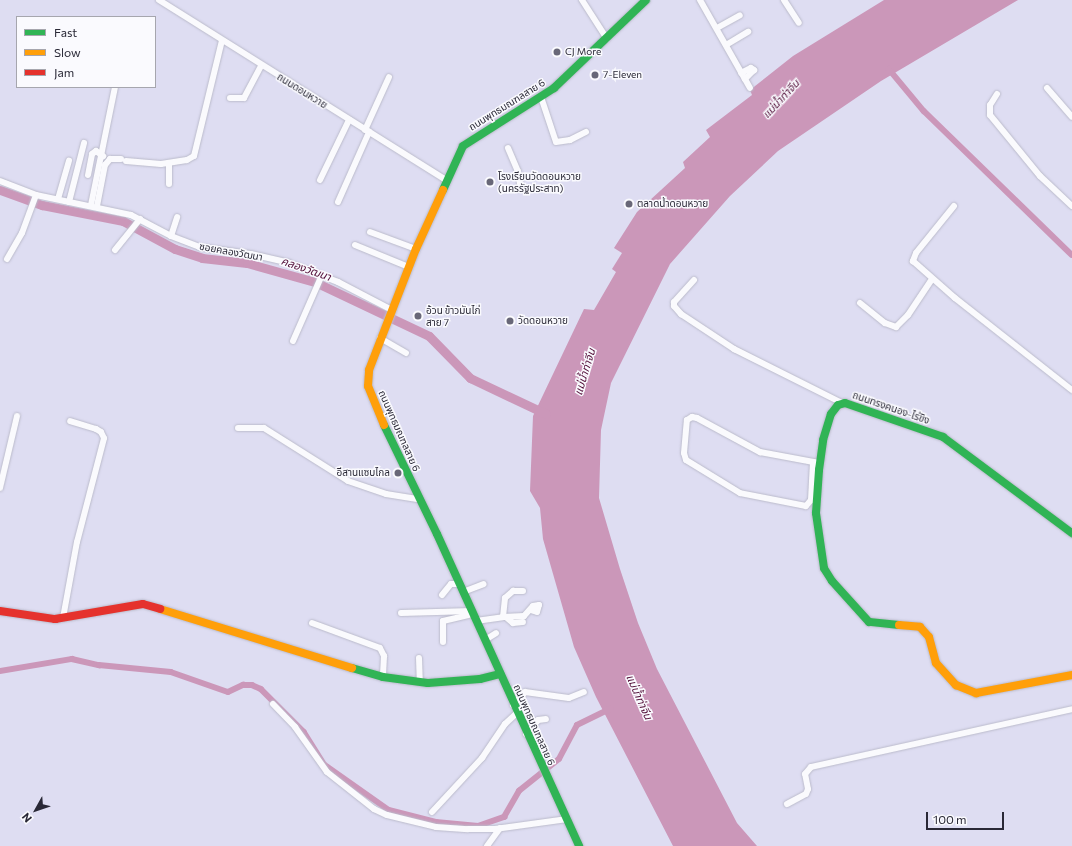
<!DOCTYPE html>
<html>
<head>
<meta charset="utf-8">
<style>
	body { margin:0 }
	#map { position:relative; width:1072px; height:846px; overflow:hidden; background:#deddf2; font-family:Commissioner,"Noto Sans Thai",sans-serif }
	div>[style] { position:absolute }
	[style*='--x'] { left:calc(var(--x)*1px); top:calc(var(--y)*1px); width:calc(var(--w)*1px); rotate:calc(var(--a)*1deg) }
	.water>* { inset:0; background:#cb97b9 }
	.canal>* { height:5.5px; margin:-2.75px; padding:0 2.75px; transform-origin:2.75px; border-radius:2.75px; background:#cb97b9 }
	.river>* { height:9px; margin:-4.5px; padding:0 4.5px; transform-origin:4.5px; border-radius:4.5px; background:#cb97b9 }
	.roads { filter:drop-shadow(0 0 1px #bbbbcb) drop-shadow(0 0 1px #bbbbcb) }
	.street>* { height:6px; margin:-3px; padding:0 3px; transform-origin:3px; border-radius:3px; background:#fafafd }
	.fast>* { height:8px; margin:-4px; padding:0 4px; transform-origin:4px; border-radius:4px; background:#30b455 }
	.slow>* { height:8px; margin:-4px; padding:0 4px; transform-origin:4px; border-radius:4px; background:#ff9f0a }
	.jam>* { height:8px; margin:-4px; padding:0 4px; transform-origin:4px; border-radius:4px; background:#e5322d }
	.dots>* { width:11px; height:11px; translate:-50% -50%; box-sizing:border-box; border:2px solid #fafafe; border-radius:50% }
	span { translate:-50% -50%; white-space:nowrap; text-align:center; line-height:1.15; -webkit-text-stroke:3px #fafafe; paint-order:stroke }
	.poi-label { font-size:10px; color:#292836 }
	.left { translate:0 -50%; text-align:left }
	.right { translate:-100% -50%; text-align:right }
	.street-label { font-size:10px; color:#292836 }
	.water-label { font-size:11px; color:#520e38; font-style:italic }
	.legend { position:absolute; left:16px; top:16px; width:140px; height:72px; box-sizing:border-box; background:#fafafe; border:1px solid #a6a6ae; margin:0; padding:5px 7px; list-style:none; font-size:12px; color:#292836 }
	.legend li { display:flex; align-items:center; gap:8px; height:20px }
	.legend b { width:20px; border:1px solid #a6a6ae }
	.north { position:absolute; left:16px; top:790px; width:40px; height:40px; -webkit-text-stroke:3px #fafafe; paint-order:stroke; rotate:230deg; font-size:11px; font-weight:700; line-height:16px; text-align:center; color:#292836 }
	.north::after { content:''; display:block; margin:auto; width:14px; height:18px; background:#292836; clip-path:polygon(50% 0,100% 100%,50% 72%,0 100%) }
	.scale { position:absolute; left:926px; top:812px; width:78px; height:18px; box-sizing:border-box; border:2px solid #292836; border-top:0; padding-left:5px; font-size:12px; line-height:14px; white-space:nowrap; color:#292836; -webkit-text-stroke:3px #fafafe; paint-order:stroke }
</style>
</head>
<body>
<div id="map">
	<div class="water">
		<i style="clip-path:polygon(884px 0,1018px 0,881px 81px,778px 151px,730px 196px,670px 264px,611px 383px,601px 430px,599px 498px,620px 569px,638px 623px,657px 669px,737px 823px,757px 846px,673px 846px,596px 697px,574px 647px,543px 539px,540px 508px,530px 491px,533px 416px,584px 309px,594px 310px,616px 272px,612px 269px,622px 253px,614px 248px,637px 212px,685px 168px,683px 162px,710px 137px,706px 130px,752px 95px,750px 90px,793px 56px)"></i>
	</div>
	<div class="canal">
		<i style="--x:889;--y:69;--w:55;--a:50.2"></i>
		<i style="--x:924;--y:111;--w:206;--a:44.2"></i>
		<i style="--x:0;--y:671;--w:73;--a:-9.5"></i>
		<i style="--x:72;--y:659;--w:28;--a:13"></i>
		<i style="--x:99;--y:665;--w:72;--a:5.6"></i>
		<i style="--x:171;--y:672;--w:60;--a:19.3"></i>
		<i style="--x:228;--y:692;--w:17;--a:-25"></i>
		<i style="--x:243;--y:685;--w:9;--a:0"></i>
		<i style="--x:252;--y:685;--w:10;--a:24"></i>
		<i style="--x:261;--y:689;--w:61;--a:45"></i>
		<i style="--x:304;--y:732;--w:39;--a:58"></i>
		<i style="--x:325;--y:765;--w:78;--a:35.1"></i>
		<i style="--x:389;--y:810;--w:49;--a:14.3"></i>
		<i style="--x:436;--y:822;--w:42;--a:5.4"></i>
		<i style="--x:478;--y:826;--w:28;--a:-19"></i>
		<i style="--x:504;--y:817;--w:30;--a:-60"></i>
		<i style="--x:519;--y:791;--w:51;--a:-38.7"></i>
		<i style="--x:559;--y:759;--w:38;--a:-62"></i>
		<i style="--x:577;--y:725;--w:37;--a:-26"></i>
	</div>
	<div class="river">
		<i style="--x:0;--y:190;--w:45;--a:19.7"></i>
		<i style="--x:42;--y:205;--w:83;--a:11.2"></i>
		<i style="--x:123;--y:221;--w:59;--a:28.3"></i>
		<i style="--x:175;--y:249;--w:28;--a:18"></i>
		<i style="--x:202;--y:258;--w:45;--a:6.3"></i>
		<i style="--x:247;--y:263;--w:71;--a:15.6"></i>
		<i style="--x:315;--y:282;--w:126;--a:25.3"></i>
		<i style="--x:429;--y:336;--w:59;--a:45.7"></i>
		<i style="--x:470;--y:378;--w:84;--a:25.3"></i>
	</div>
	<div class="roads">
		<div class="street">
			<i style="--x:159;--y:0;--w:339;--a:32.1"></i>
			<i style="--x:582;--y:0;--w:46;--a:57.3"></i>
			<i style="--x:700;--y:0;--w:101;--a:60.4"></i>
			<i style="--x:784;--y:0;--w:27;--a:57"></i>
			<i style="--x:717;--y:28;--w:26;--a:-29"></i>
			<i style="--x:726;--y:45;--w:26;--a:-31"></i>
			<i style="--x:741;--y:73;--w:11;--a:-27"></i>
			<i style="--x:751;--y:68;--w:4;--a:34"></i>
			<i style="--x:754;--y:70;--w:13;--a:135"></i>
			<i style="--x:1047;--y:88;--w:38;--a:49"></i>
			<i style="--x:997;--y:94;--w:13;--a:122"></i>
			<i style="--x:990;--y:105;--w:10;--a:90"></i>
			<i style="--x:990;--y:115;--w:79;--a:50.7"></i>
			<i style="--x:1040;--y:176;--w:44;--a:43.2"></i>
			<i style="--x:541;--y:97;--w:47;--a:71.6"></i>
			<i style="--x:556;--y:142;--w:14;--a:-8"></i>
			<i style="--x:570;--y:140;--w:18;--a:-27"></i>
			<i style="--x:230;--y:98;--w:14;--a:0"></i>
			<i style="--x:244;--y:98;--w:36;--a:-62"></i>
			<i style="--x:365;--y:130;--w:58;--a:-65.6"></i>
			<i style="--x:508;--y:148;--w:25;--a:67"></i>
			<i style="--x:518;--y:171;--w:18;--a:81"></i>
			<i style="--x:126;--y:161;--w:35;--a:5"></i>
			<i style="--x:161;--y:164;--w:26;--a:-9"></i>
			<i style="--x:187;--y:160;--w:8;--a:-30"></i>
			<i style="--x:194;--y:156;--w:119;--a:-76.4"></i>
			<i style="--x:169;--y:163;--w:21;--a:90"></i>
			<i style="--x:88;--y:175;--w:21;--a:-79"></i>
			<i style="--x:92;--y:154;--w:5;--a:-37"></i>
			<i style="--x:96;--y:151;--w:9;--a:36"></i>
			<i style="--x:320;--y:180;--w:67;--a:-64.2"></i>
			<i style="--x:0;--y:181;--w:39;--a:21"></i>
			<i style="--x:36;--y:195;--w:97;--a:11.9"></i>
			<i style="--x:131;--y:215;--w:45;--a:27.7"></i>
			<i style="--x:171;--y:236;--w:30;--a:21"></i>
			<i style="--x:199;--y:247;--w:52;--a:7.7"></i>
			<i style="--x:251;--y:254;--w:39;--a:13"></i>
			<i style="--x:289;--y:263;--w:53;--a:21.2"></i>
			<i style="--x:338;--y:282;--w:61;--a:27.4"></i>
			<i style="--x:58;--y:199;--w:40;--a:-74"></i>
			<i style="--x:69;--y:202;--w:61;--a:-75.7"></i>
			<i style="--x:338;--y:202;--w:77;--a:-66.1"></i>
			<i style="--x:91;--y:205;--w:120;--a:-78.5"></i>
			<i style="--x:97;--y:206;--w:42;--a:-79"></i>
			<i style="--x:105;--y:165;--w:8;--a:-50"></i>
			<i style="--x:110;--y:159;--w:11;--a:0"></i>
			<i style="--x:954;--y:206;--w:60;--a:129"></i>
			<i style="--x:916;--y:253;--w:9;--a:111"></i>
			<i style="--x:913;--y:261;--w:56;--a:41.4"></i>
			<i style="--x:955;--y:298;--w:149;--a:38.2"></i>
			<i style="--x:370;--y:232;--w:49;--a:20.3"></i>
			<i style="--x:171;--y:236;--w:20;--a:-72"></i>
			<i style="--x:355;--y:245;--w:58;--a:22.2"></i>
			<i style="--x:115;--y:250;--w:40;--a:-51"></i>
			<i style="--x:7;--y:259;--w:30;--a:-60"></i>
			<i style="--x:22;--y:233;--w:40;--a:-69.8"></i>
			<i style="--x:694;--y:280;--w:30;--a:132"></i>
			<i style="--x:674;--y:302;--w:4;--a:90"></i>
			<i style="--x:674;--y:306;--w:11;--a:49"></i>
			<i style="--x:681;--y:314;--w:64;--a:33.4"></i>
			<i style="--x:734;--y:349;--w:121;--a:26.6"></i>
			<i style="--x:860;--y:303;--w:32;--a:39"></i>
			<i style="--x:885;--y:323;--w:12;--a:20"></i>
			<i style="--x:896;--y:327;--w:17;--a:-45"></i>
			<i style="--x:908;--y:315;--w:43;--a:-56.3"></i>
			<i style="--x:380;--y:338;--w:30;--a:30"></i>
			<i style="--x:293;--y:341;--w:72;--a:-66.3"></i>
			<i style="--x:238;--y:428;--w:26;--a:0"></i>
			<i style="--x:264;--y:428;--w:99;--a:32.2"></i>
			<i style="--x:348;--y:481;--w:40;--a:18.9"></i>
			<i style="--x:386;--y:494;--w:33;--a:9"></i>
			<i style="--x:813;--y:462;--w:38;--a:93"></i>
			<i style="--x:811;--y:500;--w:8;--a:130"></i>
			<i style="--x:806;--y:506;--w:67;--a:-168.9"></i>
			<i style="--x:740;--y:493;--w:63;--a:-148.6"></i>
			<i style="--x:686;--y:460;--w:7;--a:-106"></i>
			<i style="--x:684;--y:453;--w:33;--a:-85"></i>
			<i style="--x:687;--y:420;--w:6;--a:-31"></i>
			<i style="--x:692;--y:417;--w:5;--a:11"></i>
			<i style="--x:697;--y:418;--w:72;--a:28.4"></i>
			<i style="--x:760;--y:452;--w:60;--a:10.6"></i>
			<i style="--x:0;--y:488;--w:74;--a:-76.7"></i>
			<i style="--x:463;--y:592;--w:22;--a:-21"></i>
			<i style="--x:442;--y:595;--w:14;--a:-51"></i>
			<i style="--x:451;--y:584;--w:9;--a:0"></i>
			<i style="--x:401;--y:613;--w:71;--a:-1.6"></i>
			<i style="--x:503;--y:617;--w:21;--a:-3"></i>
			<i style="--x:524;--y:616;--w:13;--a:-48"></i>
			<i style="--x:533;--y:606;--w:6;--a:-9"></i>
			<i style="--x:539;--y:605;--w:7;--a:106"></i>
			<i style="--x:537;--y:612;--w:6;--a:-162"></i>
			<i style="--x:63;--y:618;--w:77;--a:-79.6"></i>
			<i style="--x:77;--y:542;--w:107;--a:-75.4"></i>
			<i style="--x:104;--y:438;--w:7;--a:-117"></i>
			<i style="--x:101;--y:432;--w:6;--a:-149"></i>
			<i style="--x:96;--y:429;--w:27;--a:-163"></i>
			<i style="--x:507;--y:618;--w:8;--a:40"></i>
			<i style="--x:513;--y:623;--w:10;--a:-6"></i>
			<i style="--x:476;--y:621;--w:27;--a:-8"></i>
			<i style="--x:503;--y:617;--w:19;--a:-84"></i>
			<i style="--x:505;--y:598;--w:11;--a:-41"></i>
			<i style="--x:513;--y:591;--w:10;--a:0"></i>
			<i style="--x:312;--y:623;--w:72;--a:20.2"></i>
			<i style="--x:380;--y:648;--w:9;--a:63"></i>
			<i style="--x:384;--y:656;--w:21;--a:93"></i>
			<i style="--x:485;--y:640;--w:13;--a:-32"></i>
			<i style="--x:443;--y:642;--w:21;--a:-90"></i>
			<i style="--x:443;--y:621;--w:26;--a:-13"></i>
			<i style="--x:419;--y:658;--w:24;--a:88"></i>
			<i style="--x:273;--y:704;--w:32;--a:46"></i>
			<i style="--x:295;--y:727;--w:55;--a:54.6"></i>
			<i style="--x:327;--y:772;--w:60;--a:38.2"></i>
			<i style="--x:374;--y:809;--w:14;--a:25"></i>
			<i style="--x:387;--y:815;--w:50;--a:13.8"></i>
			<i style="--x:436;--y:827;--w:32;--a:4"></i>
			<i style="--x:468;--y:829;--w:27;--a:0"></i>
			<i style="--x:495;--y:829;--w:73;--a:-7.9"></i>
			<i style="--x:513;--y:705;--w:18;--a:-47"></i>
			<i style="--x:525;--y:692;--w:44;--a:7.8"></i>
			<i style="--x:569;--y:698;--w:16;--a:-22"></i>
			<i style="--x:526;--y:734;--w:18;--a:-49"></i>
			<i style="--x:538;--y:720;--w:8;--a:-7"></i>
			<i style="--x:787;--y:804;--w:21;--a:-28"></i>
			<i style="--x:806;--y:794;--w:5;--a:-68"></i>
			<i style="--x:808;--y:789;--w:15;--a:-101"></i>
			<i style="--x:805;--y:774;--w:9;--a:-49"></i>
			<i style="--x:811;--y:767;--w:267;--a:-12.5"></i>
			<i style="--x:432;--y:812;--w:74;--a:-47.2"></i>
			<i style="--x:482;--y:758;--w:41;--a:-55.9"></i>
			<i style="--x:505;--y:724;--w:16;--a:-43"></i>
			<i style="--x:487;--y:846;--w:22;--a:-54"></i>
		</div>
		<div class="fast">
			<i style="--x:443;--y:190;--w:48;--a:-65.6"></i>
			<i style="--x:463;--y:146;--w:108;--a:-32.5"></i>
			<i style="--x:554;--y:88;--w:127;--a:-43.7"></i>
			<i style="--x:384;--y:425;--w:121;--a:64.1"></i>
			<i style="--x:437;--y:534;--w:343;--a:65.5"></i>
			<i style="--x:899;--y:625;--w:30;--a:-174"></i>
			<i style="--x:869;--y:622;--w:55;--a:-132.1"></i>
			<i style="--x:832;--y:581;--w:15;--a:-122"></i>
			<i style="--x:824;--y:568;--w:56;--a:-98.3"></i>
			<i style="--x:816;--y:513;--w:43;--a:-86"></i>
			<i style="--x:819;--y:470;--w:30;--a:-82"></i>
			<i style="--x:823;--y:440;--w:27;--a:-73"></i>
			<i style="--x:831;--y:414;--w:11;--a:-52"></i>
			<i style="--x:838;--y:405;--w:7;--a:-16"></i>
			<i style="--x:845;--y:403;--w:104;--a:19.1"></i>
			<i style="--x:943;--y:437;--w:161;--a:36.7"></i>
			<i style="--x:352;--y:668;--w:32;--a:16"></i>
			<i style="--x:383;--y:677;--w:45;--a:7.6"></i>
			<i style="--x:428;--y:683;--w:52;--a:-4.4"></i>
			<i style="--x:480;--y:679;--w:21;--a:-14"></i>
		</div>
		<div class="slow">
			<i style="--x:384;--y:425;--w:42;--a:-112.3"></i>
			<i style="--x:368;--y:386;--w:16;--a:-86"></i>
			<i style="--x:369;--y:370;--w:130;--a:-68.8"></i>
			<i style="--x:416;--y:249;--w:65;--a:-65.4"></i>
			<i style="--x:160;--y:609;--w:201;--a:17.1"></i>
			<i style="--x:899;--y:625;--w:21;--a:5"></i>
			<i style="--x:920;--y:627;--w:13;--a:48"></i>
			<i style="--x:929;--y:637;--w:27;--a:75"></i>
			<i style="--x:936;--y:663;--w:30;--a:48"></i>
			<i style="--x:956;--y:685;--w:22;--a:22"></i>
			<i style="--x:976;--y:693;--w:98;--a:-10.6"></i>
		</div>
		<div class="jam">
			<i style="--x:0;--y:611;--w:56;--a:8.3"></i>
			<i style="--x:55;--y:619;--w:89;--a:-9.7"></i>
			<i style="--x:143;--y:604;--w:18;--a:16"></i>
		</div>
	</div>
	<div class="dots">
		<i style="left:557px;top:52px;background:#686778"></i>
		<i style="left:595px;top:75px;background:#686778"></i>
		<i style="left:490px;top:182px;background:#686778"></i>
		<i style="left:629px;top:204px;background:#686778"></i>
		<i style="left:418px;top:316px;background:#686778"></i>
		<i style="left:510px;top:321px;background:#686778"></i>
		<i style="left:398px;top:473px;background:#686778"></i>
	</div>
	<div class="poi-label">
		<span class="left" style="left:565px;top:52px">CJ More</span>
		<span class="left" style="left:603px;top:75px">7-Eleven</span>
		<span class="left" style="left:498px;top:182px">โรงเรียนวัดดอนหวาย<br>(นครรัฐประสาท)</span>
		<span class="left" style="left:637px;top:204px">ตลาดน้ำดอนหวาย</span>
		<span class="left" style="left:426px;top:316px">อ้วน ข้าวมันไก่<br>สาย 7</span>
		<span class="left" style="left:518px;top:321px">วัดดอนหวาย</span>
		<span class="right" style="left:390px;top:473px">อีสานแซบไกล</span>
	</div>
	<div class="street-label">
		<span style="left:302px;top:91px;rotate:32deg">ถนนดอนหวาย</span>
		<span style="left:507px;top:105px;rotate:-32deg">ถนนพุทธมณฑลสาย 6</span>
		<span style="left:231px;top:252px;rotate:10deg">ซอยคลองวัฒนา</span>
		<span style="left:891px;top:408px;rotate:19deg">ถนนทรงคนอง-ไร่ขิง</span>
		<span style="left:399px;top:431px;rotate:66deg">ถนนพุทธมณฑลสาย 6</span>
		<span style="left:534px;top:725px;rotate:66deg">ถนนพุทธมณฑลสาย 6</span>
	</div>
	<div class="water-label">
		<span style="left:781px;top:99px;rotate:-47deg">แม่น้ำท่าจีน</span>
		<span style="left:306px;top:269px;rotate:19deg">คลองวัฒนา</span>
		<span style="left:585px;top:372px;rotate:-73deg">แม่น้ำท่าจีน</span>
		<span style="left:639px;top:697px;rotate:66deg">แม่น้ำท่าจีน</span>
	</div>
	<ul class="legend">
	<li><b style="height:5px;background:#30b455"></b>Fast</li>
	<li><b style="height:5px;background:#ff9f0a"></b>Slow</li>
	<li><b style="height:5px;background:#e5322d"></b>Jam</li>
	</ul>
	<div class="north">N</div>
	<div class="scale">100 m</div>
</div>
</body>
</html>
